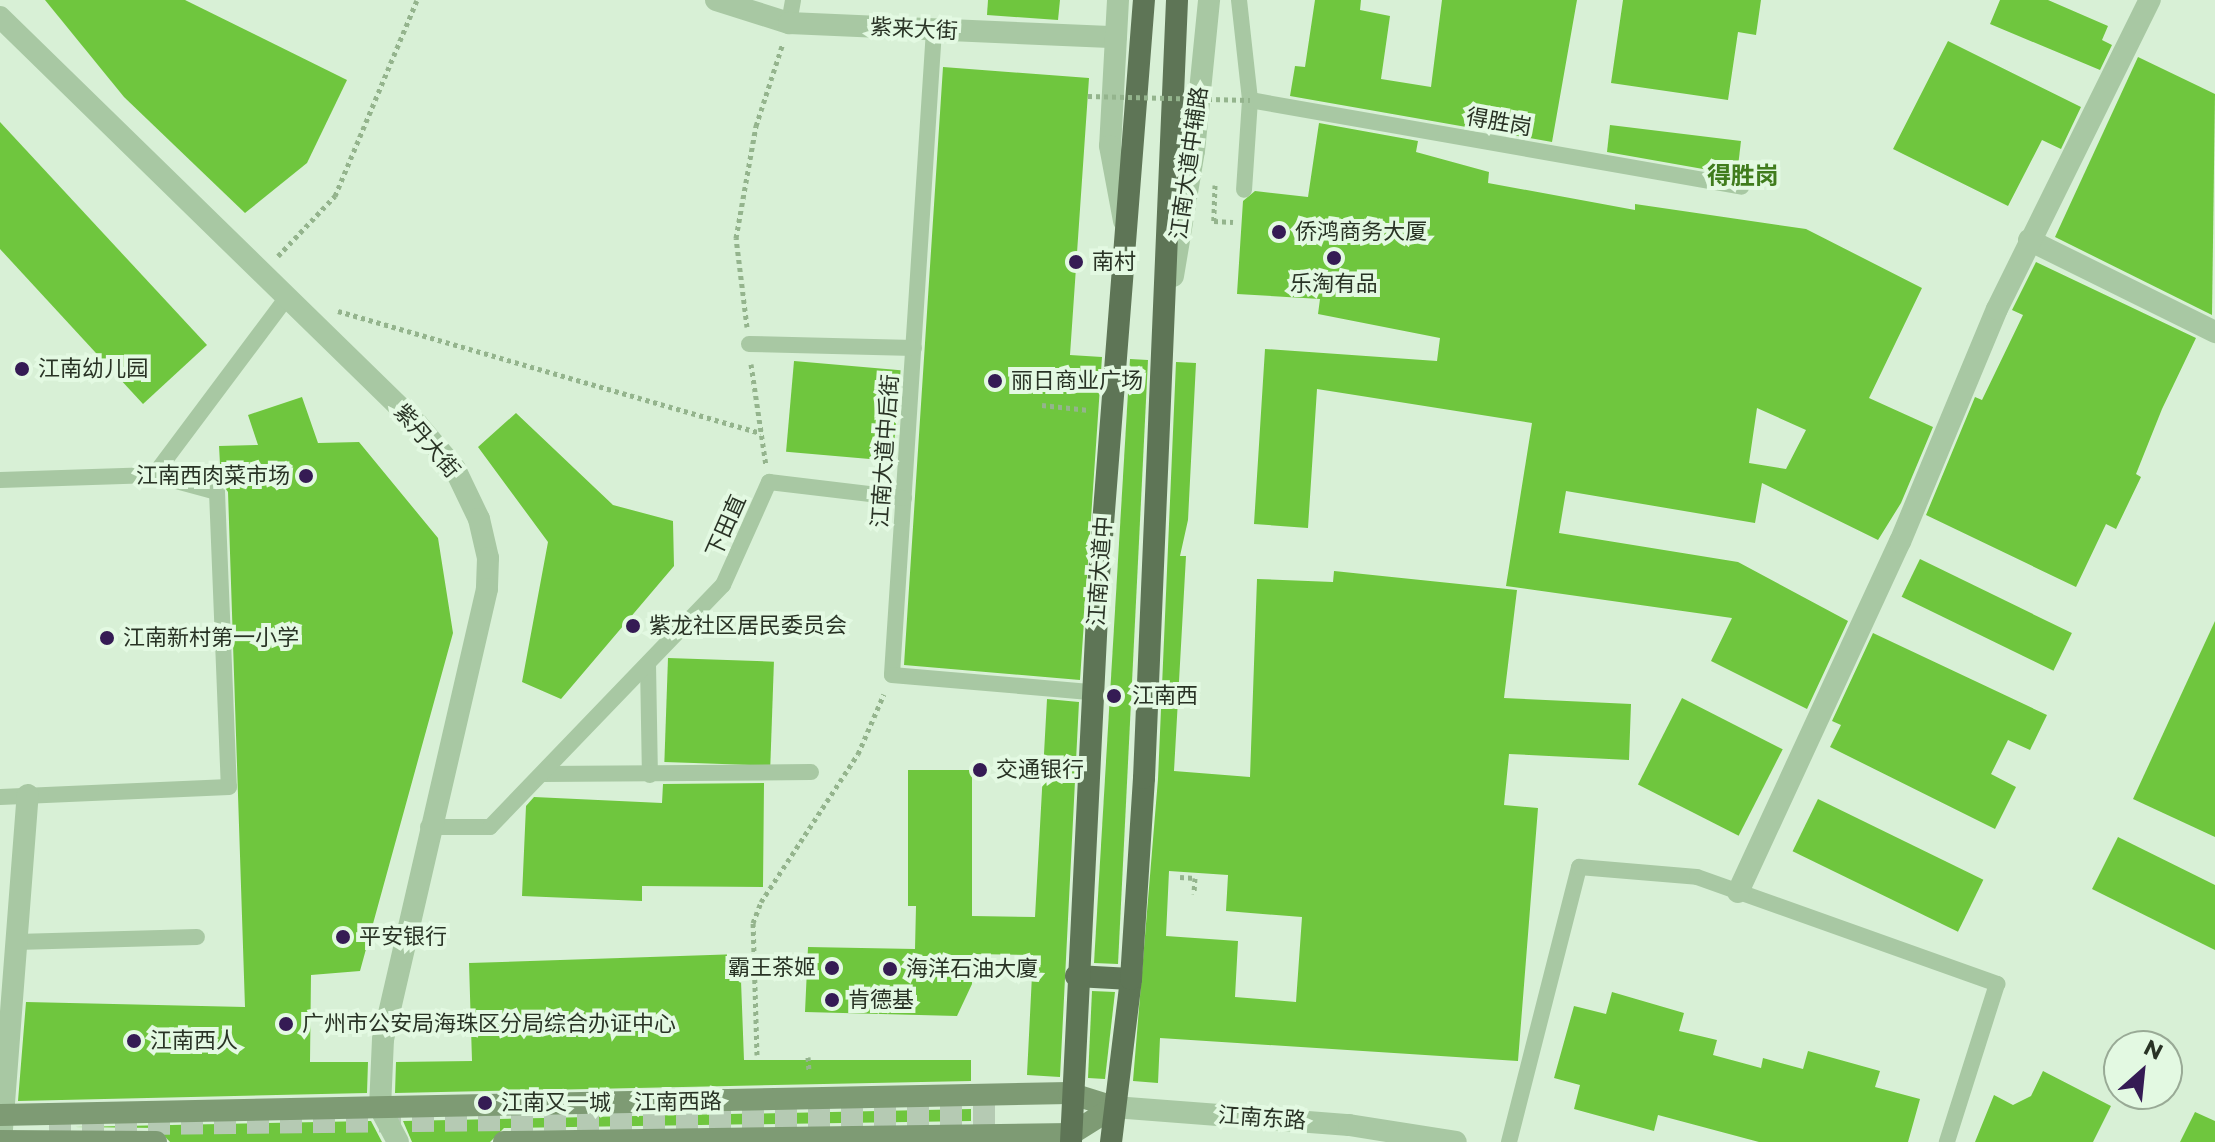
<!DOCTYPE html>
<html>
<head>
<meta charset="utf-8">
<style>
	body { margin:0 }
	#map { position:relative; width:2215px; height:1142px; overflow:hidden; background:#d8f0d6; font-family:Montserrat,"Noto Sans SC",sans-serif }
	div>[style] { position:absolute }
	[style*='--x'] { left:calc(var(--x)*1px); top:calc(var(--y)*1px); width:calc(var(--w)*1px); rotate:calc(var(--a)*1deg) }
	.building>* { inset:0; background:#6fc63e; transform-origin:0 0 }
	.pedestrian-tunnel>* { height:22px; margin-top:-11px; transform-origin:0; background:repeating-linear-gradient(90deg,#b5cab3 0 22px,transparent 0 33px) }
	.path>* { height:5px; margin-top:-2.5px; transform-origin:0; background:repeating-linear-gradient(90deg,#94b48d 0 4px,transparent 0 8px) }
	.service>* { height:16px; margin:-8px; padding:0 8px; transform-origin:8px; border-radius:8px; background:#a8c8a3 }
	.minor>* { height:22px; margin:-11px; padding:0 11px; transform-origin:11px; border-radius:11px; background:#a8c8a3 }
	.tertiary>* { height:22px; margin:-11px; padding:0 11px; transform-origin:11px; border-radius:11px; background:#a8c8a3 }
	.secondary>* { height:22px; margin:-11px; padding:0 11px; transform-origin:11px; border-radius:11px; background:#7e9b74 }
	.primary>* { height:22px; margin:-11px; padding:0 11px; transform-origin:11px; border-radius:11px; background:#5e7556 }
	.path-bridge>* { height:5px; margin-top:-2.5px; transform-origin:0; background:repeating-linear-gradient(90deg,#94b48d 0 4px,transparent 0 8px) }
	.dots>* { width:22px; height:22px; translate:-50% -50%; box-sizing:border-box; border:4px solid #e3f9e2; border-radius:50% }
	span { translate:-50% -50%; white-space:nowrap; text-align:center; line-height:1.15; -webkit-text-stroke:8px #e3f9e2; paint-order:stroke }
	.street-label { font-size:22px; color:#293325 }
	.poi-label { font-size:22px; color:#293325 }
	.left { translate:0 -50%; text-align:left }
	.right { translate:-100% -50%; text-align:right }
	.neighbourhood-label { font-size:24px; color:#407c1d; font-weight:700 }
	.north { position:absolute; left:2103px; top:1030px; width:80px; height:80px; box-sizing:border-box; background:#e3f9e2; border:2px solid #99aa96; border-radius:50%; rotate:27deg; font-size:22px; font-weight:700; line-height:32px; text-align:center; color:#293325 }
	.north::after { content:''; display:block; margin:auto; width:28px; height:36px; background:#351b54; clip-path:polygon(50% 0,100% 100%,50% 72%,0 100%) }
</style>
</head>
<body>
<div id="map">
	<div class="building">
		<i style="clip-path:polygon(45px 0,185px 0,347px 80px,307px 163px,245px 213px,124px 97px)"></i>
		<i style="clip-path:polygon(988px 0,1060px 0,1058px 20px,987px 15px)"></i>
		<i style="clip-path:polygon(1315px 0,1361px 0,1360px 10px,1390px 16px,1381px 79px,1431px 87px,1442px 0,1577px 0,1552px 142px,1290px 96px,1295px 66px,1305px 67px)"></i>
		<i style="clip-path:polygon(1623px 0,1761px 0,1756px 35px,1738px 32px,1728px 100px,1611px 83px)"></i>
		<i style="clip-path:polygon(2000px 0,2048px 0,2108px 26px,2102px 40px,2112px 45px,2100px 70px,1990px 24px)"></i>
		<i style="clip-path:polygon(1948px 41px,2081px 107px,2061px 149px,2042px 140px,2008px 206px,1893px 149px)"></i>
		<i style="clip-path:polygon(2138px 57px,2215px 94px,2212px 315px,2055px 237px)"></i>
		<i style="clip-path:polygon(943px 67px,1089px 78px,1070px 355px,1102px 357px,1080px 680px,904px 665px)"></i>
		<i style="clip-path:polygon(0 122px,207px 345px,143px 404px,0 249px)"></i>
		<i style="clip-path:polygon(evenodd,1319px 123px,1418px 141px,1416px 152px,1489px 172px,1488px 183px,1635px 210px,1635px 204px,1806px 229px,1922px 288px,1869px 398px,1933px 427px,1901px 503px,1878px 540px,1762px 483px,1755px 523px,1566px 491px,1559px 533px,1738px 562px,1848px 621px,1807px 709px,1711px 661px,1732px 618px,1506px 586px,1532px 423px,1317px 389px,1308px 528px,1254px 524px,1265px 349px,1437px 361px,1440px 338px,1318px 314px,1320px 299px,1237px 294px,1243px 201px,1255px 191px,1308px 197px,1319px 123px,1757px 408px,1806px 430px,1786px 469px,1749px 463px,1757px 408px)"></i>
		<i style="clip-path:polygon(1610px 125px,1741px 141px,1737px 175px,1607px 152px)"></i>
		<i style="clip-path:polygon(2036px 262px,2196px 338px,2162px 409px,2136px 474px,2141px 477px,2116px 529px,2106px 524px,2076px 587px,1926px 515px,1975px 397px,1982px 400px,2023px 315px,2012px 310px)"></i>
		<i style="clip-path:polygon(1130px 359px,1148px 360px,1118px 964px,1094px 963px)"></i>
		<i style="left:794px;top:361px;width:107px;height:91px;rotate:5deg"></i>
		<i style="clip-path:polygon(evenodd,1176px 362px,1196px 363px,1188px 520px,1180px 556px,1186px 556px,1174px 771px,1250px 777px,1257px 579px,1333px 582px,1334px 571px,1517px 590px,1504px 698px,1631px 704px,1629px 760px,1509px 754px,1504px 805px,1538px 808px,1518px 1061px,1160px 1038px,1158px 1083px,1133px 1081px,1158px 779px,1176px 362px,1169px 871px,1228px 875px,1226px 911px,1302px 917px,1296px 1002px,1235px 997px,1238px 941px,1166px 936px,1169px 871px)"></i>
		<i style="clip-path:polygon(302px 397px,318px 443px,359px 442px,438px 538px,453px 633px,360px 971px,311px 975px,310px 1062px,368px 1062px,367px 1093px,18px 1101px,26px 1002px,245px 1007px,228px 492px,221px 482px,219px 446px,258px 445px,248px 415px)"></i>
		<i style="clip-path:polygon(516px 413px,613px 505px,673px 521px,674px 566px,561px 699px,522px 682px,548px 542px,478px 447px)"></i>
		<i style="left:1920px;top:559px;width:169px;height:42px;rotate:26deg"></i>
		<i style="clip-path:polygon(2215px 621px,2215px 837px,2133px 799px)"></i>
		<i style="clip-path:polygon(1873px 633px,2047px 715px,2030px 750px,2008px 740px,1991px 774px,2016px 787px,1995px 829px,1830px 747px,1841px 725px,1832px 721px)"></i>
		<i style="left:668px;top:658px;width:106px;height:104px;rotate:2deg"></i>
		<i style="left:1682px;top:698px;width:113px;height:97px;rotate:27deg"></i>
		<i style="clip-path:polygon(1047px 699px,1079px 702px,1060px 1077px,1027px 1075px,1033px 955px,973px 954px,972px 984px,957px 1016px,805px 1012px,808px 947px,915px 949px,916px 906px,908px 906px,908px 770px,972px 770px,972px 916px,1035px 917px)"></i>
		<i style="clip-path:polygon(764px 783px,763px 887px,642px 886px,642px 901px,522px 896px,526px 806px,534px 797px,662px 803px,663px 784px)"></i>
		<i style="left:1818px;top:799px;width:184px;height:58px;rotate:26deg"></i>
		<i style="clip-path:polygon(2118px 837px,2215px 885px,2215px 950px,2092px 889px)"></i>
		<i style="clip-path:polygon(740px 954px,744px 1060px,971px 1060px,971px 1081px,395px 1093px,396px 1062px,472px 1061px,469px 963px)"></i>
		<i style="clip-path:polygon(1092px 991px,1115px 992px,1105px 1079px,1088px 1078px)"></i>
		<i style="clip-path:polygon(1612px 992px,1684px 1013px,1679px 1031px,1717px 1040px,1713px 1055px,1761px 1068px,1763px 1058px,1803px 1069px,1808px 1051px,1880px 1071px,1875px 1087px,1920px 1099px,1908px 1142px,1759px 1142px,1658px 1115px,1654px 1131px,1574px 1109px,1580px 1085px,1554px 1078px,1574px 1006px,1606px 1014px)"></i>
		<i style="clip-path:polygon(2043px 1071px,2111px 1106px,2093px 1142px,1975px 1142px,1994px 1095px,2013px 1105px,2031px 1096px)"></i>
		<i style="clip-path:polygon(971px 1109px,971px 1121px,504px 1128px,490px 1142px,412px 1142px,403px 1121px)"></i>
		<i style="clip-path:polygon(2195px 1112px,2215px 1121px,2215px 1142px,2180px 1142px)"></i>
		<i style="clip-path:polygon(371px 1121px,382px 1142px,170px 1142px,157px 1128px,74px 1127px)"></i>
	</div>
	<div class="pedestrian-tunnel">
		<i style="--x:49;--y:1125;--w:947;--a:-0.61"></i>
	</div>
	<div class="path">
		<i style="--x:1215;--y:185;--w:36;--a:92"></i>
		<i style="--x:1214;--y:221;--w:19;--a:3"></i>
		<i style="--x:278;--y:256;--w:83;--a:-46.5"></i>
		<i style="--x:335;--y:196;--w:212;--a:-67.3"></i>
		<i style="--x:338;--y:311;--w:440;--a:16.1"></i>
		<i style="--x:747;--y:327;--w:90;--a:-97"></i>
		<i style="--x:736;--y:238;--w:114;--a:-79.9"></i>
		<i style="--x:756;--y:126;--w:87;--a:-72"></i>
		<i style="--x:751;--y:364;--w:102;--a:81.6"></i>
		<i style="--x:1042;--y:405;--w:47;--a:6.1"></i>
		<i style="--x:1180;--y:877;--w:15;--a:4"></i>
		<i style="--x:1195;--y:878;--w:16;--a:94"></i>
		<i style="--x:757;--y:1055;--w:132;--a:-91.7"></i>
		<i style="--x:753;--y:923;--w:22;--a:-69"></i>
		<i style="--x:761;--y:902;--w:177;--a:-56.8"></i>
		<i style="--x:858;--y:754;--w:65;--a:-66.6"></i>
		<i style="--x:808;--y:1057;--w:15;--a:86"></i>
	</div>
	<div class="service">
		<i style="--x:1239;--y:0;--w:101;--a:83.7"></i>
		<i style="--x:1250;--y:100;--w:90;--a:93.8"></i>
		<i style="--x:789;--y:23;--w:23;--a:-80"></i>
		<i style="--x:934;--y:30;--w:646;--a:93.73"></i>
		<i style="--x:892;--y:675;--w:201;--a:4.9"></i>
		<i style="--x:1250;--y:100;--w:499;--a:10"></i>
		<i style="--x:749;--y:344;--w:165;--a:1.4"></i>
		<i style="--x:154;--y:475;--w:222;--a:-53.2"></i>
		<i style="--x:0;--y:480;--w:154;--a:-1.9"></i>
		<i style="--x:154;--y:475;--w:65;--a:15.1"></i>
		<i style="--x:217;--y:492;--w:295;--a:87.7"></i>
		<i style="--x:229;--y:787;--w:229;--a:177.5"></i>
		<i style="--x:648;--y:664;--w:111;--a:89"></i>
		<i style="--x:542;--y:774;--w:269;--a:-0.4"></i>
		<i style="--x:428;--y:827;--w:62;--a:0"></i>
		<i style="--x:490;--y:827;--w:336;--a:-46.1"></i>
		<i style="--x:723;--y:585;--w:113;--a:-65.9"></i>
		<i style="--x:769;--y:482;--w:136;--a:6.8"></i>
		<i style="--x:16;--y:942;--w:181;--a:-1.6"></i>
		<i style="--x:1509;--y:1142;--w:284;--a:-75.7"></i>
		<i style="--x:1579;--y:867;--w:118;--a:4.8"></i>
		<i style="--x:1697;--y:877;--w:319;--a:19.6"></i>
		<i style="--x:1997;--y:984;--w:166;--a:107.6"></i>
	</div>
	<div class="minor">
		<i style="--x:716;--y:0;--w:77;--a:17.5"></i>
		<i style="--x:789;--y:23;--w:327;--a:2.5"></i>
		<i style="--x:1118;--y:0;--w:146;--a:93.1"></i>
		<i style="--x:1110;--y:146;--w:76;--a:79.4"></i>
		<i style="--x:0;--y:17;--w:584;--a:44.31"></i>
		<i style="--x:418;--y:425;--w:57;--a:49.9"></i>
		<i style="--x:455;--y:469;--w:55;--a:64.4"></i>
		<i style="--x:479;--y:519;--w:40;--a:77"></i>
		<i style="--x:488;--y:558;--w:31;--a:92"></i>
		<i style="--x:487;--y:589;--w:462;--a:103"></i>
		<i style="--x:383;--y:1039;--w:69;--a:92.5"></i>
		<i style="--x:380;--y:1108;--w:38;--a:62"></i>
		<i style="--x:2029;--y:240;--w:208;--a:26.3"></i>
		<i style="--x:1173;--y:276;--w:127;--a:-80.5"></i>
		<i style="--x:1194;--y:151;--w:152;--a:-84.3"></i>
		<i style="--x:1738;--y:892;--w:386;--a:-65.2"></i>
		<i style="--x:1900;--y:542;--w:252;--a:-67.4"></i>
		<i style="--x:1997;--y:309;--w:345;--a:-63.7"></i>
		<i style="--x:1;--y:1142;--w:348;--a:-85.6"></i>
	</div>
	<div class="tertiary">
		<i style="--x:1114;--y:1107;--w:236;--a:4.4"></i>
		<i style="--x:1349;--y:1125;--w:108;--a:9"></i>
	</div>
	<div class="secondary">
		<i style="--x:0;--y:1115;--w:1069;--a:-1.18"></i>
		<i style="--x:1069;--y:1093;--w:47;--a:17.3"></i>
		<i style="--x:0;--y:1141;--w:156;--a:0.4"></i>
		<i style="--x:504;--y:1142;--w:567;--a:-0.81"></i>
		<i style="--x:1071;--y:1134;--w:51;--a:-32.1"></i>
	</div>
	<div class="primary">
		<i style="--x:1076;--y:976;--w:55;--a:3.1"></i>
		<i style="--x:1071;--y:1142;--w:568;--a:-87.17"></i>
		<i style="--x:1099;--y:575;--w:577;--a:-85.53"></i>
		<i style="--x:1111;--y:1142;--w:164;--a:-83"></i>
		<i style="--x:1131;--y:979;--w:201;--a:-86.3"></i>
		<i style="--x:1144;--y:778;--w:779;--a:-87.57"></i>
	</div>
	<div class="path-bridge">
		<i style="--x:1088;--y:96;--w:162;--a:1.4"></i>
	</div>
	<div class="dots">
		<i style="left:1279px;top:232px;background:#351b54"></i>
		<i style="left:1334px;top:258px;background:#351b54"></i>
		<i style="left:1076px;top:262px;background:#351b54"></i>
		<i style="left:22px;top:369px;background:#351b54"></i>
		<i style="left:995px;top:381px;background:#351b54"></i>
		<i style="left:306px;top:476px;background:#351b54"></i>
		<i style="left:633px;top:626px;background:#351b54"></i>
		<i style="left:107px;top:638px;background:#351b54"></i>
		<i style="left:1114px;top:696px;background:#351b54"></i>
		<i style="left:980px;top:770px;background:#351b54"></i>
		<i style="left:343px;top:937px;background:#351b54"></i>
		<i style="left:832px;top:968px;background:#351b54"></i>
		<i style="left:890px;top:969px;background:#351b54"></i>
		<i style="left:832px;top:1000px;background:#351b54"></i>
		<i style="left:286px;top:1024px;background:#351b54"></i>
		<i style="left:134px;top:1041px;background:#351b54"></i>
		<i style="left:485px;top:1103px;background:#351b54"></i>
	</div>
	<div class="street-label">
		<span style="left:914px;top:29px;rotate:3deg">紫来大街</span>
		<span style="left:1499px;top:122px;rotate:10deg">得胜岗</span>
		<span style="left:1189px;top:163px;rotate:-82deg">江南大道中辅路</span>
		<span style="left:427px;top:441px;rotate:50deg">紫丹大街</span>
		<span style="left:885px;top:451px;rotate:-86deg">江南大道中后街</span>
		<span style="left:726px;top:526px;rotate:-66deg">下田直</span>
		<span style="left:1100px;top:571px;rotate:-86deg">江南大道中</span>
		<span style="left:678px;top:1102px;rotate:-1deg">江南西路</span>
		<span style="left:1262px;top:1118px;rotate:4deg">江南东路</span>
	</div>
	<div class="poi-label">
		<span class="left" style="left:1295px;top:232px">侨鸿商务大厦</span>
		<span class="left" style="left:1092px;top:262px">南村</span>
		<span style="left:1334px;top:284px">乐淘有品</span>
		<span class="left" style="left:38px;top:369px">江南幼儿园</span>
		<span class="left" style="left:1011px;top:381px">丽日商业广场</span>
		<span class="right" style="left:290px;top:476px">江南西肉菜市场</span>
		<span class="left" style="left:649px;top:626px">紫龙社区居民委员会</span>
		<span class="left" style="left:123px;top:638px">江南新村第一小学</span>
		<span class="left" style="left:1132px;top:696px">江南西</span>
		<span class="left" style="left:996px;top:770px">交通银行</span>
		<span class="left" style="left:359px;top:937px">平安银行</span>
		<span class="right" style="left:816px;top:968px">霸王茶姬</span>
		<span class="left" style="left:906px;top:969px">海洋石油大廈</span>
		<span class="left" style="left:848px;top:1000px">肯德基</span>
		<span class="left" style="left:302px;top:1024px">广州市公安局海珠区分局综合办证中心</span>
		<span class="left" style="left:150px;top:1041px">江南西人</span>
		<span class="left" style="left:501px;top:1103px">江南又一城</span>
	</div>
	<div class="neighbourhood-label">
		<span style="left:1743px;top:176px">得胜岗</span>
	</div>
	<div class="north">N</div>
</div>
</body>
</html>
